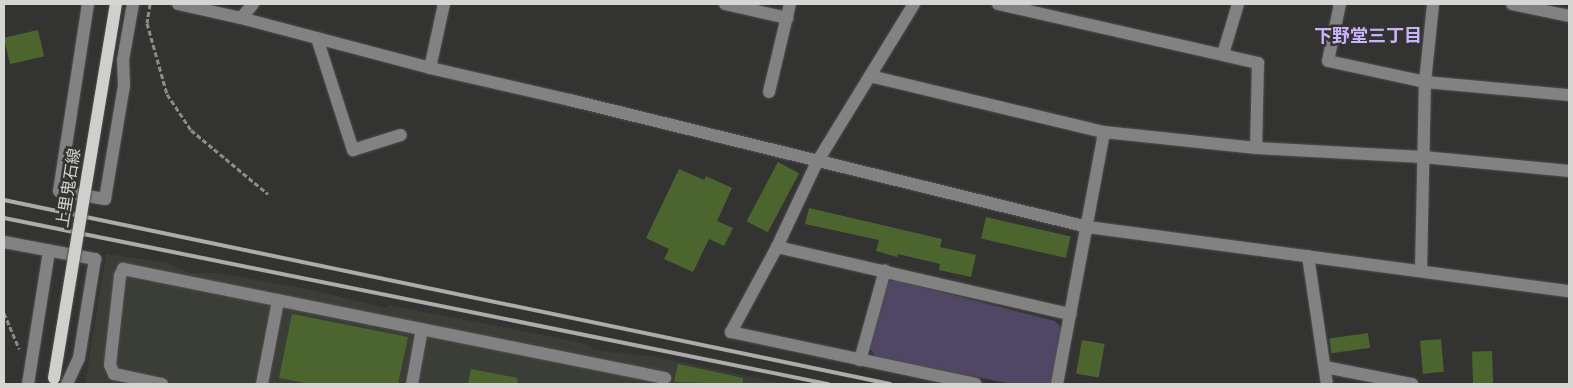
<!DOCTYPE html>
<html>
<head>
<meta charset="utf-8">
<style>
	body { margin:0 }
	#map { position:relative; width:1573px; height:388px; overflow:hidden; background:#333432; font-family:"Nunito Sans","Noto Sans JP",sans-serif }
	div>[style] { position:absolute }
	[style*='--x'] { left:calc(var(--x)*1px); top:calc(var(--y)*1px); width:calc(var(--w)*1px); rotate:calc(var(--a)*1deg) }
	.built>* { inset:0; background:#3a3e36 }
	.green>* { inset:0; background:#504665 }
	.building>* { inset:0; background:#4c652f; transform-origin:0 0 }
	.path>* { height:3px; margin-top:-1.5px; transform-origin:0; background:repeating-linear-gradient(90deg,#8b8b8a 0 5px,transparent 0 7.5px) }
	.roads { filter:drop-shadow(0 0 1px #50514f) drop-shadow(0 0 1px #50514f) }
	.minor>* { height:12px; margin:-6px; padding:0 6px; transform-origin:6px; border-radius:6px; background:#818281 }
	.rail>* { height:4px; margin:-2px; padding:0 2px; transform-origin:2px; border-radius:2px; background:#acacab }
	.bridges { filter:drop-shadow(0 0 1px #50514f) drop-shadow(0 0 1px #50514f) }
	.major-bridge>* { height:12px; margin:-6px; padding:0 6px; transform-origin:6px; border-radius:6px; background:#cfd0cd }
	span { translate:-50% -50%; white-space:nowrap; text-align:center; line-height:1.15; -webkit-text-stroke:5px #333432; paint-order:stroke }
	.street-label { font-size:16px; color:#d5d5d4 }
	.neighbourhood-label { font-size:18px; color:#cab3f9; font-weight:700 }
	.frame { position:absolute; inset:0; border:5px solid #d5d5d4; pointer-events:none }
</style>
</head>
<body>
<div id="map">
	<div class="built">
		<i style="clip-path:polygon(106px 254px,168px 263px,189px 273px,218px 273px,312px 290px,386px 308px,389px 305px,513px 329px,587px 344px,594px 350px,651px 356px,785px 384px,85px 384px)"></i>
	</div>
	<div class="green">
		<i style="clip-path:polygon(894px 280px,1055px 321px,1062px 328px,1051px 384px,1012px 384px,876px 357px,869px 347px,886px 283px)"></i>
	</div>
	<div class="building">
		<i style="left:38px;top:30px;width:27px;height:35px;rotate:77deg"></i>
		<i style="left:778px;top:162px;width:24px;height:67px;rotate:28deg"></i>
		<i style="clip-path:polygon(679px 169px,704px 180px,706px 176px,732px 188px,717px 221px,733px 228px,724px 246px,709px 239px,693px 272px,664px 259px,669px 249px,646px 238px)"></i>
		<i style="clip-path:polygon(809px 208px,942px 239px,940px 247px,976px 255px,971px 277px,939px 270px,940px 264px,898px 254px,897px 257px,876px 251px,879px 240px,805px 224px)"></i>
		<i style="left:986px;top:217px;width:87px;height:22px;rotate:13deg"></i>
		<i style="clip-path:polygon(292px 314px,408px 337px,398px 384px,310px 384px,279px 378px)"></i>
		<i style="left:1368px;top:333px;width:15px;height:39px;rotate:82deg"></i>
		<i style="left:1441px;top:339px;width:33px;height:21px;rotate:85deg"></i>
		<i style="left:1082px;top:340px;width:23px;height:34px;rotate:10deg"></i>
		<i style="left:1492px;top:351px;width:33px;height:20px;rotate:88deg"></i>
		<i style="clip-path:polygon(678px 364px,743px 378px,743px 384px,674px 382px)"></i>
		<i style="clip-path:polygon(471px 369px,518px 378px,517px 384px,468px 384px)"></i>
	</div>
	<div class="path">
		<i style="--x:150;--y:4;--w:19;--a:99"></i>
		<i style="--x:147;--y:23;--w:74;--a:74.3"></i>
		<i style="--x:167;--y:94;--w:43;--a:56.3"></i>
		<i style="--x:191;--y:130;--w:100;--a:39.7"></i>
		<i style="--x:4;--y:313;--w:39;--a:67"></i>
	</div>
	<div class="roads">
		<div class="minor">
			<i style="--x:88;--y:4;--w:189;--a:98.8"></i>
			<i style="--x:59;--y:191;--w:47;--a:9.9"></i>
			<i style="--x:105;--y:199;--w:115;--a:-80.5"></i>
			<i style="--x:124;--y:86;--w:26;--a:-92"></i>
			<i style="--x:123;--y:60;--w:57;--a:-79.9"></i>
			<i style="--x:178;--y:4;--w:65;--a:12.5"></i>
			<i style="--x:241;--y:18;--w:196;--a:14.8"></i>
			<i style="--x:430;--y:68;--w:144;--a:12.9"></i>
			<i style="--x:570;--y:100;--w:533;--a:13.78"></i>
			<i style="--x:1088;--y:227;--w:485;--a:7.6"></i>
			<i style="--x:725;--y:4;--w:64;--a:12.7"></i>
			<i style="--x:914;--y:4;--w:185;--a:121.5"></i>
			<i style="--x:817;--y:162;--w:94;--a:115.2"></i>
			<i style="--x:777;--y:247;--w:97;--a:118.4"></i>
			<i style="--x:731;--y:332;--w:250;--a:12"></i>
			<i style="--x:998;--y:4;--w:267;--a:12.8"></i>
			<i style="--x:1258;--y:63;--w:85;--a:91.3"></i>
			<i style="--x:1340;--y:4;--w:58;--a:101.9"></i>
			<i style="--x:1328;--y:61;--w:99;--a:12.2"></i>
			<i style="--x:1425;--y:82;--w:145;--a:5.2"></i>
			<i style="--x:1512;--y:4;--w:58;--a:11.9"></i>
			<i style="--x:241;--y:18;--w:18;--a:-49"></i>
			<i style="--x:317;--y:38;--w:118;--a:72.2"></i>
			<i style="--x:353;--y:150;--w:50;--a:-17.4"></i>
			<i style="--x:1223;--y:54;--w:52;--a:-73.3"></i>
			<i style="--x:430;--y:68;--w:66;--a:-77.7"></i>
			<i style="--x:870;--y:76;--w:241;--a:13.5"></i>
			<i style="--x:1104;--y:132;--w:153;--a:6"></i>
			<i style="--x:1256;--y:148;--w:167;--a:3.1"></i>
			<i style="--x:1423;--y:157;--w:147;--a:5.5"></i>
			<i style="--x:769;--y:92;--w:90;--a:-76.6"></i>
			<i style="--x:4;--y:242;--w:93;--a:10.6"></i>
			<i style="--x:95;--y:259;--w:100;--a:99.2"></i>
			<i style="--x:79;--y:358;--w:29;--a:115"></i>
			<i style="--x:777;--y:247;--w:301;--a:12.9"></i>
			<i style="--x:1308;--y:256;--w:129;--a:81.6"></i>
			<i style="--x:1421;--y:271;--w:189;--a:-88.8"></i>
			<i style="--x:1425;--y:82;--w:78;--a:-84.1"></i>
			<i style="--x:860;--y:360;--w:93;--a:-74.5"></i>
			<i style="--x:1325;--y:367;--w:89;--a:11.1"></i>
			<i style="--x:28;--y:384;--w:135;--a:-81"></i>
			<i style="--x:162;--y:384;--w:49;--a:-168.2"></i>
			<i style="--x:114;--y:374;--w:10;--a:-114"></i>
			<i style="--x:110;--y:365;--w:90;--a:-83.6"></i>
			<i style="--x:120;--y:276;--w:8;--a:-67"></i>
			<i style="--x:123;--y:269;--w:553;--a:11.37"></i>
			<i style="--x:262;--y:384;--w:85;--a:-79.1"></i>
			<i style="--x:412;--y:384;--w:56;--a:-79.7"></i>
			<i style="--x:1057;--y:384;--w:256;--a:-79.4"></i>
		</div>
	</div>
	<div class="rail">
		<i style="--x:4;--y:200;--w:905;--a:11.73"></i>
		<i style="--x:4;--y:218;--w:841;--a:11.39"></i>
	</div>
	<div class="bridges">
		<div class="major-bridge">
			<i style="--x:54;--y:378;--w:379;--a:-80.6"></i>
		</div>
	</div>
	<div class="street-label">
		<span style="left:69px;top:188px;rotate:-81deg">上里鬼石線</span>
	</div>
	<div class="neighbourhood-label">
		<span style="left:1368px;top:36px">下野堂三丁目</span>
	</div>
	<div class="frame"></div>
</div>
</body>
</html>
